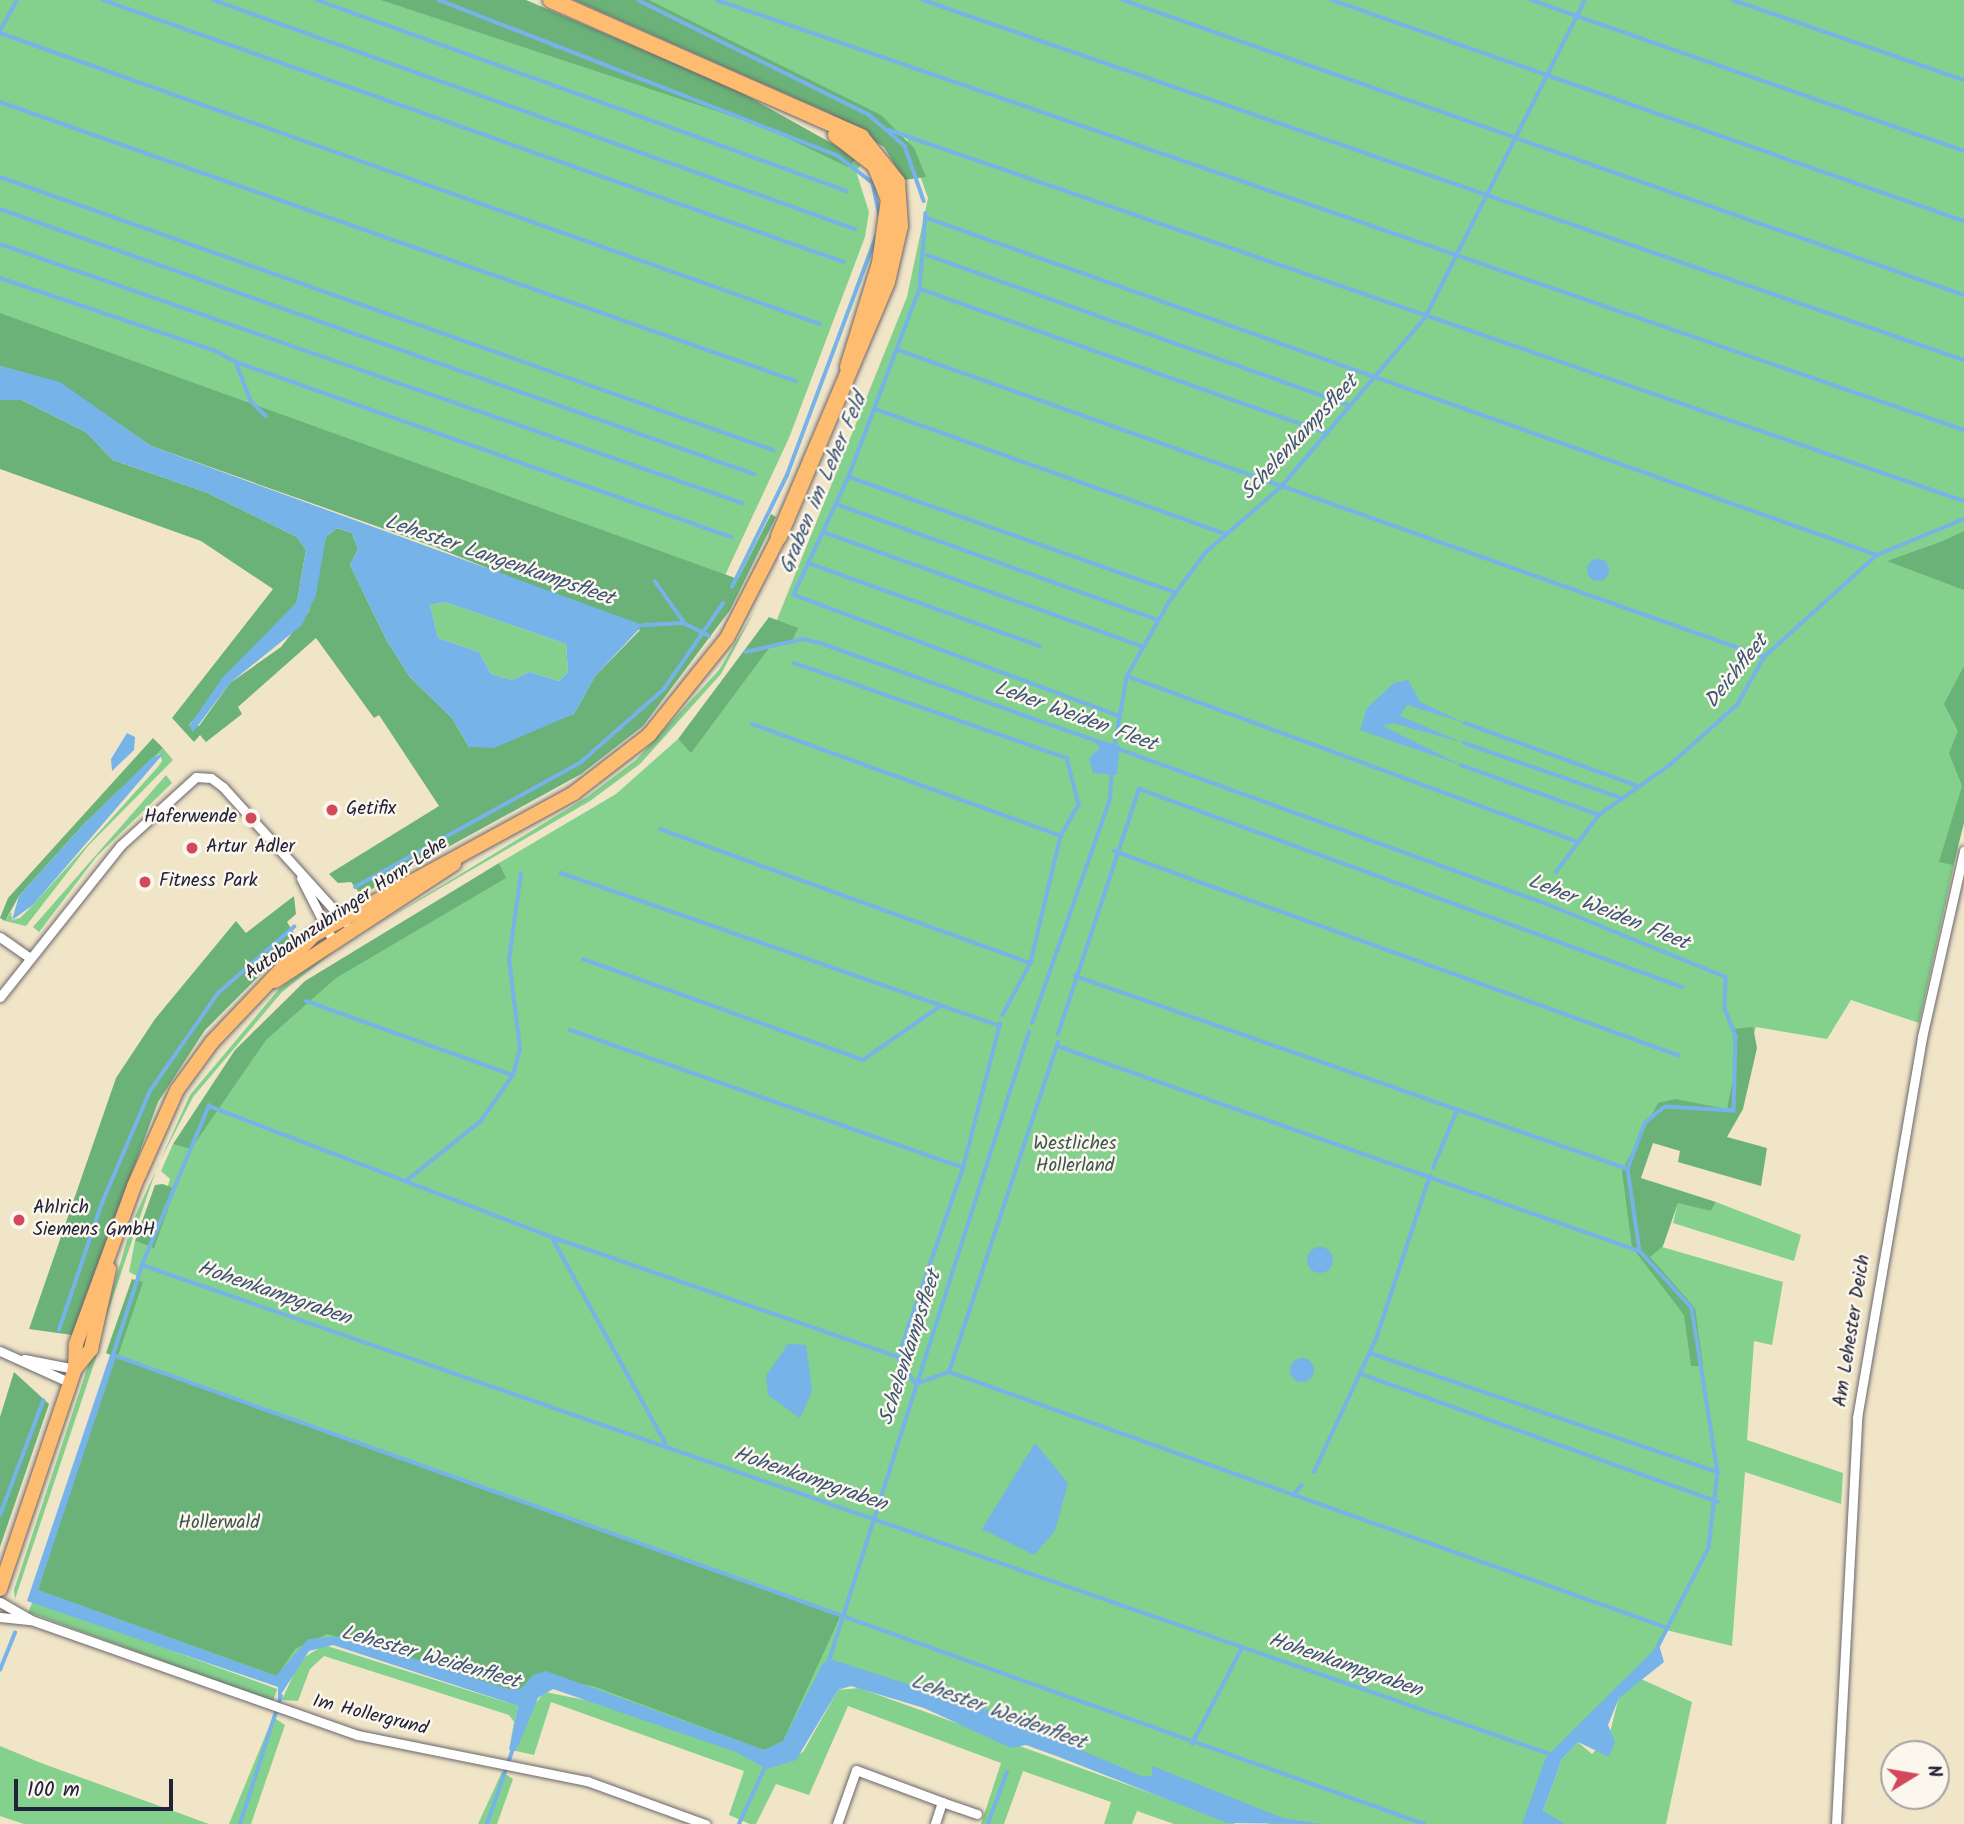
<!DOCTYPE html>
<html>
<head>
<meta charset="utf-8">
<style>
	body { margin:0 }
	#map { position:relative; width:1964px; height:1824px; overflow:hidden; background:#f1e5c8; font-family:Kalam,sans-serif }
	div>[style] { position:absolute }
	[style*='--x'] { left:calc(var(--x)*1px); top:calc(var(--y)*1px); width:calc(var(--w)*1px); rotate:calc(var(--a)*1deg) }
	.green>* { inset:0; background:#84d08d; transform-origin:0 0 }
	.forest>* { inset:0; background:#6bb278 }
	.water>* { inset:0; background:#75b3e8 }
	.round { border-radius:50% }
	.stream>* { height:3.5px; margin:-1.75px; padding:0 1.75px; transform-origin:1.75px; border-radius:1.75px; background:#75b3e8 }
	.roads { filter:drop-shadow(0 0 2px #6a666c) drop-shadow(0 0 2px #6a666c) }
	.street>* { height:9px; margin:-4.5px; padding:0 4.5px; transform-origin:4.5px; border-radius:4.5px; background:#fff }
	.primary>* { height:14px; margin:-7px; padding:0 7px; transform-origin:7px; border-radius:7px; background:#febc70 }
	.highway>* { height:16px; margin:-8px; padding:0 8px; transform-origin:8px; border-radius:8px; background:#febc70 }
	.dots>* { width:19px; height:19px; translate:-50% -50%; box-sizing:border-box; border:4px solid #fbf7ec; border-radius:50% }
	span { translate:-50% -50%; white-space:nowrap; text-align:center; line-height:1.15; -webkit-text-stroke:5px #fbf7ec; paint-order:stroke }
	.poi-label { font-size:19px; color:#22223b }
	.left { translate:0 -50%; text-align:left }
	.right { translate:-100% -50%; text-align:right }
	.street-label { font-size:19px; color:#22223b }
	.park-label { font-size:19px; color:#3f5654 }
	.water-label { font-size:21px; color:#3f5578; font-style:italic }
	.north { position:absolute; left:1880px; top:1740px; width:70px; height:70px; box-sizing:border-box; background:#fbf7ec; border:2px solid #a4a2a5; border-radius:50%; rotate:79deg; font-size:19px; font-weight:700; line-height:28px; text-align:center; color:#22223b }
	.north::after { content:''; display:block; margin:auto; width:24px; height:32px; background:#d1495b; clip-path:polygon(50% 0,100% 100%,50% 72%,0 100%) }
	.scale { position:absolute; left:14px; top:1779px; width:159px; height:32px; box-sizing:border-box; border:4px solid #22223b; border-top:0; padding-left:9px; font-size:21px; line-height:24px; white-space:nowrap; color:#22223b; -webkit-text-stroke:5px #fbf7ec; paint-order:stroke }
</style>
</head>
<body>
<div id="map">
	<div class="green">
		<i style="clip-path:polygon(0 0,465px 0,812px 138px,861px 165px,856px 171px,869px 212px,865px 237px,789px 438px,721px 584px,0 335px)"></i>
		<i style="clip-path:polygon(613px 0,1964px 0,1964px 820px,1919px 1023px,1851px 1000px,1827px 1039px,1756px 1027px,1723px 1137px,1655px 1120px,1637px 1178px,1677px 1193px,1662px 1247px,1783px 1282px,1772px 1345px,1754px 1341px,1747px 1440px,1843px 1473px,1841px 1504px,1745px 1472px,1732px 1646px,1666px 1630px,1654px 1653px,1550px 1762px,1530px 1824px,1270px 1824px,831px 1668px,800px 1747px,768px 1760px,616px 1706px,758px 1760px,767px 1769px,803px 1752px,838px 1690px,859px 1688px,1236px 1824px,1174px 1824px,1137px 1811px,1132px 1824px,1104px 1824px,1111px 1802px,1023px 1771px,1004px 1824px,981px 1824px,1001px 1763px,848px 1706px,809px 1795px,776px 1784px,756px 1824px,750px 1824px,729px 1815px,744px 1771px,551px 1702px,534px 1755px,516px 1751px,533px 1706px,545px 1692px,615px 1706px,552px 1683px,526px 1699px,329px 1639px,294px 1658px,281px 1684px,31px 1593px,137px 1286px,139px 1277px,129px 1272px,135px 1241px,149px 1246px,170px 1179px,161px 1171px,173px 1144px,180px 1145px,215px 1082px,254px 1031px,501px 869px,499px 863px,616px 794px,678px 739px,684px 745px,770px 637px,907px 297px,928px 198px,907px 139px,839px 95px)"></i>
		<i style="clip-path:polygon(445px 602px,566px 644px,568px 672px,559px 681px,529px 672px,512px 680px,491px 674px,479px 652px,438px 638px,430px 605px)"></i>
		<i style="clip-path:polygon(755px 610px,721px 674px,640px 764px,590px 801px,377px 925px,587px 797px,636px 760px,719px 670px)"></i>
		<i style="clip-path:polygon(163px 748px,173px 760px,88px 846px,26px 926px,5px 921px,11px 912px,12px 920px,20px 918px,33px 905px,157px 768px,162px 761px,160px 754px,154px 756px)"></i>
		<i style="clip-path:polygon(166px 775px,172px 783px,97px 856px,39px 932px,33px 927px)"></i>
		<i style="clip-path:polygon(366px 926px,282px 992px,193px 1097px,157px 1167px,97px 1344px,132px 1223px,190px 1095px,279px 989px)"></i>
		<i style="clip-path:polygon(1678px 1202px,1711px 1211px,1716px 1202px,1801px 1235px,1794px 1261px,1673px 1223px)"></i>
		<i style="clip-path:polygon(92px 1354px,97px 1355px,15px 1599px,14px 1590px)"></i>
		<i style="left:33px;top:1600px;width:260px;height:13px;rotate:20deg"></i>
		<i style="clip-path:polygon(324px 1645px,518px 1706px,509px 1750px,514px 1722px,509px 1715px,324px 1656px,310px 1669px,298px 1701px,282px 1700px,300px 1660px)"></i>
		<i style="clip-path:polygon(1641px 1679px,1692px 1702px,1666px 1824px,1565px 1824px,1548px 1818px,1543px 1811px,1562px 1759px,1578px 1742px,1592px 1754px,1609px 1736px,1619px 1697px)"></i>
		<i style="clip-path:polygon(273px 1717px,285px 1725px,251px 1824px,229px 1824px)"></i>
		<i style="clip-path:polygon(0 1746px,41px 1763px,209px 1824px,24px 1824px,0 1816px)"></i>
		<i style="clip-path:polygon(502px 1772px,513px 1779px,497px 1824px,478px 1824px)"></i>
	</div>
	<div class="forest">
		<i style="clip-path:polygon(381px 0,526px 0,733px 88px,858px 158px,848px 167px,762px 126px)"></i>
		<i style="clip-path:polygon(574px 0,649px 0,881px 115px,914px 148px,926px 177px,904px 180px,884px 147px,829px 113px)"></i>
		<i style="clip-path:polygon(0 313px,738px 579px,771px 514px,776px 517px,730px 610px,643px 726px,581px 774px,361px 895px,351px 882px,338px 883px,329px 874px,439px 806px,379px 715px,374px 718px,316px 638px,238px 707px,242px 714px,206px 742px,200px 735px,194px 742px,172px 718px,273px 589px,201px 541px,0 469px,0 400px,22px 400px,86px 432px,113px 460px,208px 493px,297px 537px,306px 550px,297px 602px,189px 725px,199px 726px,230px 683px,281px 647px,309px 611px,326px 537px,337px 528px,352px 533px,358px 549px,350px 565px,387px 641px,410px 677px,452px 718px,469px 747px,574px 714px,595px 676px,640px 630px,435px 547px,151px 446px,60px 383px,0 366px)"></i>
		<i style="clip-path:polygon(1964px 531px,1964px 590px,1887px 561px,1943px 541px)"></i>
		<i style="clip-path:polygon(769px 617px,798px 628px,793px 639px,769px 648px,691px 753px,678px 739px)"></i>
		<i style="clip-path:polygon(1964px 666px,1964px 823px,1953px 865px,1939px 862px,1962px 786px,1949px 753px,1958px 731px,1944px 704px)"></i>
		<i style="clip-path:polygon(153px 738px,163px 748px,83px 825px,19px 896px,5px 921px,0 918px,8px 898px)"></i>
		<i style="clip-path:polygon(499px 863px,506px 878px,336px 978px,266px 1040px,191px 1149px,173px 1144px,235px 1050px,305px 981px)"></i>
		<i style="clip-path:polygon(294px 896px,296px 914px,287px 922px,297px 938px,205px 1030px,158px 1102px,72px 1335px,29px 1329px,116px 1078px,155px 1019px,236px 921px,246px 933px)"></i>
		<i style="clip-path:polygon(1753px 1027px,1757px 1048px,1743px 1109px,1727px 1137px,1767px 1148px,1761px 1186px,1678px 1162px,1680px 1151px,1653px 1143px,1641px 1178px,1716px 1202px,1711px 1211px,1678px 1203px,1663px 1246px,1650px 1257px,1695px 1308px,1703px 1366px,1691px 1366px,1684px 1315px,1632px 1247px,1622px 1171px,1658px 1103px,1675px 1099px,1727px 1109px,1735px 1070px,1733px 1029px)"></i>
		<i style="clip-path:polygon(163px 1184px,175px 1189px,154px 1248px,135px 1241px,155px 1185px)"></i>
		<i style="clip-path:polygon(132px 1279px,143px 1282px,118px 1356px,840px 1617px,783px 1741px,764px 1750px,593px 1686px,533px 1675px,521px 1689px,508px 1689px,327px 1634px,295px 1649px,277px 1676px,38px 1590px,115px 1357px,106px 1353px)"></i>
		<i style="clip-path:polygon(14px 1372px,49px 1404px,0 1547px,0 1417px)"></i>
	</div>
	<div class="water">
		<i style="clip-path:polygon(evenodd,0 366px,60px 382px,151px 446px,643px 625px,595px 676px,574px 714px,494px 748px,469px 747px,452px 718px,410px 677px,387px 641px,350px 565px,358px 549px,352px 533px,337px 528px,326px 537px,316px 595px,302px 625px,230px 683px,193px 732px,189px 726px,223px 677px,297px 602px,306px 550px,297px 537px,208px 493px,113px 460px,86px 432px,22px 400px,0 400px,0 366px,445px 602px,566px 644px,568px 672px,559px 681px,529px 672px,512px 680px,491px 674px,479px 652px,438px 638px,430px 605px,445px 602px)"></i>
		<i class="round" style="left:1587px;top:559px;width:22px;height:22px"></i>
		<i style="clip-path:polygon(1408px 680px,1420px 702px,1465px 723px,1407px 705px,1400px 716px,1464px 743px,1393px 723px,1383px 726px,1461px 765px,1360px 730px,1367px 708px,1394px 683px)"></i>
		<i style="clip-path:polygon(127px 733px,135px 737px,134px 750px,112px 771px,111px 759px)"></i>
		<i style="clip-path:polygon(1096px 739px,1120px 746px,1117px 775px,1093px 773px,1089px 758px,1099px 749px)"></i>
		<i style="clip-path:polygon(163px 754px,33px 905px,12px 920px,19px 896px,83px 825px,154px 756px)"></i>
		<i class="round" style="left:1307px;top:1247px;width:26px;height:26px"></i>
		<i style="clip-path:polygon(788px 1344px,806px 1345px,812px 1391px,800px 1418px,768px 1395px,766px 1376px)"></i>
		<i style="clip-path:polygon(110px 1355px,116px 1357px,38px 1590px,276px 1676px,308px 1639px,344px 1636px,508px 1689px,521px 1689px,533px 1675px,546px 1671px,764px 1750px,783px 1741px,823px 1663px,833px 1660px,1084px 1741px,1083px 1751px,1142px 1776px,1152px 1776px,1152px 1766px,1283px 1818px,1322px 1824px,1227px 1823px,1059px 1757px,1026px 1745px,1011px 1748px,924px 1708px,851px 1686px,838px 1690px,796px 1760px,767px 1769px,736px 1752px,553px 1689px,538px 1698px,516px 1751px,509px 1750px,518px 1706px,333px 1645px,309px 1651px,278px 1699px,278px 1687px,27px 1601px)"></i>
		<i class="round" style="left:1290px;top:1358px;width:24px;height:24px"></i>
		<i style="clip-path:polygon(1035px 1443px,1068px 1483px,1055px 1531px,1034px 1555px,982px 1529px)"></i>
		<i style="clip-path:polygon(1659px 1645px,1664px 1662px,1619px 1698px,1608px 1725px,1615px 1742px,1609px 1757px,1578px 1742px,1562px 1759px,1543px 1811px,1565px 1824px,1522px 1824px,1546px 1757px)"></i>
	</div>
	<div class="stream">
		<i style="--x:103;--y:0;--w:786;--a:19.47"></i>
		<i style="--x:213;--y:0;--w:682;--a:19.63"></i>
		<i style="--x:317;--y:0;--w:563;--a:19.82"></i>
		<i style="--x:439;--y:0;--w:427;--a:21.3"></i>
		<i style="--x:837;--y:155;--w:46;--a:37.9"></i>
		<i style="--x:873;--y:183;--w:34;--a:78"></i>
		<i style="--x:638;--y:0;--w:257;--a:26.4"></i>
		<i style="--x:868;--y:114;--w:49;--a:40.9"></i>
		<i style="--x:905;--y:146;--w:58;--a:70.9"></i>
		<i style="--x:717;--y:0;--w:1319;--a:19.03"></i>
		<i style="--x:923;--y:0;--w:1101;--a:19.08"></i>
		<i style="--x:1123;--y:0;--w:891;--a:19.33"></i>
		<i style="--x:1332;--y:0;--w:670;--a:19.27"></i>
		<i style="--x:1531;--y:0;--w:459;--a:19.2"></i>
		<i style="--x:1733;--y:0;--w:244;--a:19.1"></i>
		<i style="--x:0;--y:31;--w:35;--a:-61"></i>
		<i style="--x:0;--y:33;--w:870;--a:19.54"></i>
		<i style="--x:0;--y:102;--w:843;--a:19.32"></i>
		<i style="--x:889;--y:130;--w:1137;--a:19.04"></i>
		<i style="--x:0;--y:177;--w:820;--a:19.45"></i>
		<i style="--x:0;--y:209;--w:799;--a:19.36"></i>
		<i style="--x:926;--y:213;--w:76;--a:94.5"></i>
		<i style="--x:920;--y:289;--w:201;--a:110.7"></i>
		<i style="--x:849;--y:477;--w:130;--a:115"></i>
		<i style="--x:794;--y:595;--w:348;--a:20.4"></i>
		<i style="--x:927;--y:218;--w:1008;--a:19.53"></i>
		<i style="--x:0;--y:244;--w:786;--a:19.24"></i>
		<i style="--x:927;--y:255;--w:449;--a:19.6"></i>
		<i style="--x:0;--y:278;--w:230;--a:18.7"></i>
		<i style="--x:218;--y:352;--w:21;--a:29"></i>
		<i style="--x:236;--y:362;--w:42;--a:69"></i>
		<i style="--x:251;--y:401;--w:21;--a:45"></i>
		<i style="--x:920;--y:289;--w:429;--a:19.5"></i>
		<i style="--x:898;--y:350;--w:919;--a:19.52"></i>
		<i style="--x:236;--y:362;--w:525;--a:19.47"></i>
		<i style="--x:875;--y:409;--w:373;--a:19.6"></i>
		<i style="--x:849;--y:477;--w:347;--a:19.5"></i>
		<i style="--x:836;--y:504;--w:343;--a:19.8"></i>
		<i style="--x:823;--y:532;--w:341;--a:19.7"></i>
		<i style="--x:808;--y:563;--w:246;--a:19.7"></i>
		<i style="--x:655;--y:581;--w:50;--a:54.7"></i>
		<i style="--x:732;--y:587;--w:125;--a:-63.8"></i>
		<i style="--x:787;--y:475;--w:254;--a:-69.5"></i>
		<i style="--x:643;--y:625;--w:41;--a:-2.8"></i>
		<i style="--x:684;--y:623;--w:28;--a:27"></i>
		<i style="--x:746;--y:652;--w:58;--a:-12.8"></i>
		<i style="--x:803;--y:639;--w:17;--a:13"></i>
		<i style="--x:820;--y:643;--w:296;--a:19.5"></i>
		<i style="--x:794;--y:663;--w:289;--a:19.2"></i>
		<i style="--x:1067;--y:758;--w:49;--a:75.7"></i>
		<i style="--x:1079;--y:805;--w:36;--a:120"></i>
		<i style="--x:1061;--y:836;--w:130;--a:103.3"></i>
		<i style="--x:1031;--y:963;--w:59;--a:118.3"></i>
		<i style="--x:1127;--y:676;--w:477;--a:20.2"></i>
		<i style="--x:1465;--y:723;--w:181;--a:20"></i>
		<i style="--x:752;--y:724;--w:329;--a:19.9"></i>
		<i style="--x:1464;--y:743;--w:164;--a:19.2"></i>
		<i style="--x:1114;--y:748;--w:73;--a:-79.8"></i>
		<i style="--x:1127;--y:676;--w:85;--a:-60.4"></i>
		<i style="--x:1169;--y:602;--w:62;--a:-53.5"></i>
		<i style="--x:1206;--y:552;--w:99;--a:-40.9"></i>
		<i style="--x:1281;--y:487;--w:222;--a:-49.6"></i>
		<i style="--x:1425;--y:318;--w:356;--a:-63.3"></i>
		<i style="--x:1116;--y:748;--w:448;--a:19.9"></i>
		<i style="--x:1537;--y:900;--w:204;--a:22.2"></i>
		<i style="--x:1726;--y:977;--w:32;--a:92"></i>
		<i style="--x:1725;--y:1009;--w:29;--a:68"></i>
		<i style="--x:1736;--y:1036;--w:75;--a:91.5"></i>
		<i style="--x:1734;--y:1111;--w:69;--a:-176.7"></i>
		<i style="--x:1665;--y:1107;--w:26;--a:140"></i>
		<i style="--x:1645;--y:1124;--w:48;--a:110.7"></i>
		<i style="--x:1628;--y:1169;--w:83;--a:81.7"></i>
		<i style="--x:1640;--y:1251;--w:77;--a:47.6"></i>
		<i style="--x:1692;--y:1308;--w:166;--a:81"></i>
		<i style="--x:1718;--y:1472;--w:77;--a:96.8"></i>
		<i style="--x:1709;--y:1548;--w:114;--a:117.2"></i>
		<i style="--x:1461;--y:765;--w:147;--a:19.9"></i>
		<i style="--x:660;--y:829;--w:394;--a:19.9"></i>
		<i style="--x:1114;--y:851;--w:600;--a:19.89"></i>
		<i style="--x:1556;--y:872;--w:71;--a:-53"></i>
		<i style="--x:1599;--y:815;--w:88;--a:-35.3"></i>
		<i style="--x:1671;--y:764;--w:89;--a:-41.8"></i>
		<i style="--x:1737;--y:705;--w:55;--a:-60.6"></i>
		<i style="--x:1764;--y:657;--w:152;--a:-42.1"></i>
		<i style="--x:1877;--y:555;--w:94;--a:-22.5"></i>
		<i style="--x:561;--y:873;--w:465;--a:19.2"></i>
		<i style="--x:355;--y:887;--w:258;--a:-28.9"></i>
		<i style="--x:581;--y:762;--w:111;--a:-41.3"></i>
		<i style="--x:664;--y:689;--w:104;--a:-55.5"></i>
		<i style="--x:583;--y:959;--w:298;--a:19.8"></i>
		<i style="--x:863;--y:1060;--w:93;--a:-34.9"></i>
		<i style="--x:1075;--y:976;--w:586;--a:19.24"></i>
		<i style="--x:306;--y:1001;--w:220;--a:19.7"></i>
		<i style="--x:1032;--y:1023;--w:237;--a:-70.8"></i>
		<i style="--x:1110;--y:799;--w:26;--a:-86"></i>
		<i style="--x:570;--y:1030;--w:417;--a:19.3"></i>
		<i style="--x:1058;--y:1034;--w:258;--a:-71.7"></i>
		<i style="--x:1139;--y:789;--w:578;--a:20.03"></i>
		<i style="--x:1057;--y:1046;--w:617;--a:19.4"></i>
		<i style="--x:1433;--y:1168;--w:60;--a:-67.3"></i>
		<i style="--x:406;--y:1181;--w:96;--a:-38.7"></i>
		<i style="--x:481;--y:1121;--w:56;--a:-55.2"></i>
		<i style="--x:513;--y:1075;--w:27;--a:-75"></i>
		<i style="--x:520;--y:1049;--w:90;--a:-97"></i>
		<i style="--x:509;--y:960;--w:87;--a:-82.1"></i>
		<i style="--x:553;--y:1239;--w:234;--a:61.1"></i>
		<i style="--x:142;--y:1265;--w:173;--a:-67.2"></i>
		<i style="--x:209;--y:1106;--w:367;--a:20.9"></i>
		<i style="--x:552;--y:1237;--w:366;--a:19.1"></i>
		<i style="--x:898;--y:1357;--w:32;--a:56"></i>
		<i style="--x:916;--y:1384;--w:35;--a:-20"></i>
		<i style="--x:949;--y:1372;--w:763;--a:19.6"></i>
		<i style="--x:59;--y:1330;--w:134;--a:-71.3"></i>
		<i style="--x:102;--y:1203;--w:122;--a:-66.8"></i>
		<i style="--x:150;--y:1091;--w:119;--a:-55.2"></i>
		<i style="--x:218;--y:993;--w:101;--a:-41"></i>
		<i style="--x:1370;--y:1353;--w:368;--a:18.9"></i>
		<i style="--x:113;--y:1355;--w:1392;--a:19.68"></i>
		<i style="--x:898;--y:1357;--w:200;--a:-71"></i>
		<i style="--x:963;--y:1168;--w:149;--a:-75.6"></i>
		<i style="--x:112;--y:1358;--w:98;--a:-72.1"></i>
		<i style="--x:142;--y:1265;--w:1494;--a:19.15"></i>
		<i style="--x:949;--y:1372;--w:347;--a:-71.7"></i>
		<i style="--x:1361;--y:1374;--w:379;--a:19.7"></i>
		<i style="--x:1314;--y:1472;--w:147;--a:-65"></i>
		<i style="--x:1376;--y:1339;--w:172;--a:-71.7"></i>
		<i style="--x:1293;--y:1495;--w:13;--a:-48"></i>
		<i style="--x:0;--y:1515;--w:122;--a:-69.3"></i>
		<i style="--x:828;--y:1664;--w:663;--a:-72.36"></i>
		<i style="--x:0;--y:1670;--w:40;--a:-68"></i>
		<i style="--x:1192;--y:1744;--w:108;--a:-62.5"></i>
		<i style="--x:240;--y:1824;--w:134;--a:-72.2"></i>
		<i style="--x:487;--y:1824;--w:79;--a:-70.9"></i>
		<i style="--x:739;--y:1824;--w:65;--a:-65.4"></i>
		<i style="--x:988;--y:1824;--w:55;--a:-69.9"></i>
	</div>
	<div class="roads">
		<div class="street">
			<i style="--x:301;--y:878;--w:71;--a:63.1"></i>
			<i style="--x:0;--y:937;--w:33;--a:35"></i>
			<i style="--x:0;--y:997;--w:194;--a:-51.5"></i>
			<i style="--x:121;--y:845;--w:101;--a:-42.2"></i>
			<i style="--x:196;--y:777;--w:15;--a:4"></i>
			<i style="--x:211;--y:778;--w:15;--a:37"></i>
			<i style="--x:223;--y:787;--w:182;--a:47.9"></i>
			<i style="--x:0;--y:1351;--w:78;--a:24.3"></i>
			<i style="--x:24;--y:1359;--w:52;--a:11.1"></i>
			<i style="--x:0;--y:1602;--w:36;--a:30"></i>
			<i style="--x:31;--y:1620;--w:347;--a:19.4"></i>
			<i style="--x:358;--y:1735;--w:234;--a:11.4"></i>
			<i style="--x:587;--y:1781;--w:126;--a:20"></i>
			<i style="--x:0;--y:1617;--w:31;--a:6"></i>
			<i style="--x:942;--y:1802;--w:37;--a:19"></i>
			<i style="--x:837;--y:1824;--w:57;--a:-70.6"></i>
			<i style="--x:856;--y:1770;--w:92;--a:20.4"></i>
			<i style="--x:942;--y:1802;--w:23;--a:108"></i>
			<i style="--x:1836;--y:1824;--w:407;--a:-87"></i>
			<i style="--x:1857;--y:1418;--w:387;--a:-80.3"></i>
			<i style="--x:1922;--y:1037;--w:191;--a:-77.3"></i>
		</div>
		<div class="primary">
			<i style="--x:275;--y:981;--w:214;--a:-33.2"></i>
			<i style="--x:75;--y:1369;--w:26;--a:-51"></i>
			<i style="--x:91;--y:1349;--w:82;--a:-77.3"></i>
			<i style="--x:0;--y:1589;--w:232;--a:-71.2"></i>
			<i style="--x:75;--y:1369;--w:25;--a:-88"></i>
			<i style="--x:76;--y:1344;--w:168;--a:-69.8"></i>
			<i style="--x:134;--y:1186;--w:105;--a:-65.9"></i>
			<i style="--x:177;--y:1090;--w:59;--a:-53.9"></i>
			<i style="--x:212;--y:1042;--w:148;--a:-46.4"></i>
			<i style="--x:314;--y:935;--w:296;--a:-28.6"></i>
			<i style="--x:574;--y:793;--w:95;--a:-37.7"></i>
			<i style="--x:649;--y:735;--w:124;--a:-51.2"></i>
			<i style="--x:727;--y:638;--w:114;--a:-62.8"></i>
		</div>
		<div class="highway">
			<i style="--x:551;--y:0;--w:339;--a:23.8"></i>
			<i style="--x:861;--y:137;--w:58;--a:51.3"></i>
			<i style="--x:897;--y:182;--w:44;--a:86.1"></i>
			<i style="--x:900;--y:226;--w:57;--a:103.1"></i>
			<i style="--x:887;--y:282;--w:277;--a:113"></i>
			<i style="--x:836;--y:135;--w:49;--a:37.6"></i>
			<i style="--x:875;--y:165;--w:37;--a:68"></i>
			<i style="--x:889;--y:199;--w:65;--a:98"></i>
			<i style="--x:880;--y:263;--w:109;--a:107.1"></i>
		</div>
	</div>
	<div class="dots">
		<i style="left:332px;top:810px;background:#d1495b"></i>
		<i style="left:251px;top:818px;background:#d1495b"></i>
		<i style="left:192px;top:848px;background:#d1495b"></i>
		<i style="left:145px;top:882px;background:#d1495b"></i>
		<i style="left:19px;top:1220px;background:#d1495b"></i>
	</div>
	<div class="poi-label">
		<span class="left" style="left:346px;top:810px">Getifix</span>
		<span class="right" style="left:237px;top:818px">Haferwende</span>
		<span class="left" style="left:206px;top:848px">Artur Adler</span>
		<span class="left" style="left:159px;top:882px">Fitness Park</span>
		<span class="left" style="left:33px;top:1220px">Ahlrich<br>Siemens GmbH</span>
	</div>
	<div class="street-label">
		<span style="left:347px;top:909px;rotate:-34deg">Autobahnzubringer Horn-Lehe</span>
		<span style="left:1853px;top:1331px;rotate:-81deg">Am Lehester Deich</span>
		<span style="left:370px;top:1716px;rotate:14deg">Im Hollergrund</span>
	</div>
	<div class="park-label">
		<span style="left:1075px;top:1156px">Westliches<br>Hollerland</span>
		<span style="left:219px;top:1524px">Hollerwald</span>
	</div>
	<div class="water-label">
		<span style="left:1300px;top:438px;rotate:-47deg">Schelenkampsfleet</span>
		<span style="left:824px;top:484px;rotate:-67deg">Graben im Leher Feld</span>
		<span style="left:499px;top:561px;rotate:19deg">Lehester Langenkampsfleet</span>
		<span style="left:1737px;top:672px;rotate:-51deg">Deichfleet</span>
		<span style="left:1075px;top:717px;rotate:20deg">Leher Weiden Fleet</span>
		<span style="left:1608px;top:913px;rotate:22deg">Leher Weiden Fleet</span>
		<span style="left:274px;top:1294px;rotate:19deg">Hohenkampgraben</span>
		<span style="left:911px;top:1348px;rotate:-72deg">Schelenkampsfleet</span>
		<span style="left:810px;top:1480px;rotate:19deg">Hohenkampgraben</span>
		<span style="left:430px;top:1658px;rotate:16deg">Lehester Weidenfleet</span>
		<span style="left:1345px;top:1666px;rotate:19deg">Hohenkampgraben</span>
		<span style="left:998px;top:1713px;rotate:20deg">Lehester Weidenfleet</span>
	</div>
	<div class="north">N</div>
	<div class="scale">100 m</div>
</div>
</body>
</html>
